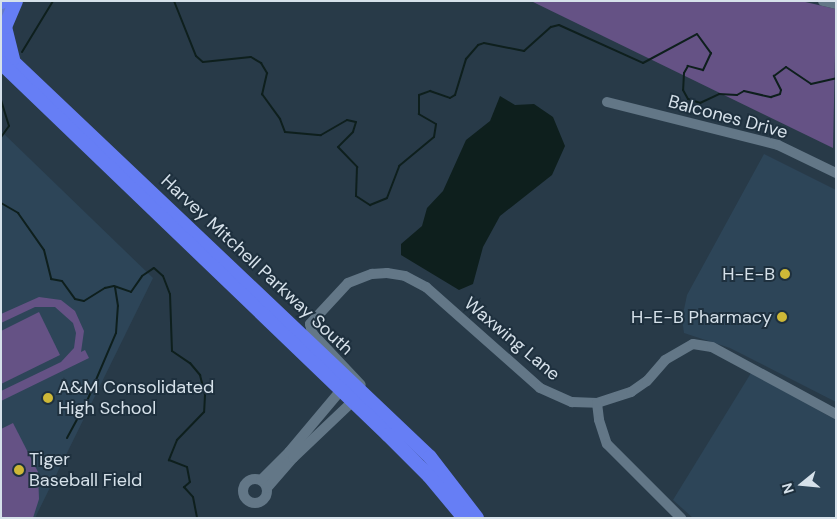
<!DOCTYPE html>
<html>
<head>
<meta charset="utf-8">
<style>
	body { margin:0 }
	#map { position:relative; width:837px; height:519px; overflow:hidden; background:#283a48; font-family:"DM Sans",sans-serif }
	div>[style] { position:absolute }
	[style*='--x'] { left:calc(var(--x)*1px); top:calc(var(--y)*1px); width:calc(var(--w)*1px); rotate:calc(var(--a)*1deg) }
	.built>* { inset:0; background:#2d4558 }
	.green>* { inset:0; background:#655285 }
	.water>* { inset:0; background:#0e1f1d }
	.stream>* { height:2px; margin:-1px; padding:0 1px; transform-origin:1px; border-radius:1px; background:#0e1f1d }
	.minor>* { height:10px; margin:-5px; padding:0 5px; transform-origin:5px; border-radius:5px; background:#637787 }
	.minor>.ring { margin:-5px; padding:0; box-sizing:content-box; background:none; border:10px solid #637787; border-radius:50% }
	.major>* { height:12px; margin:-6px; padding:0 6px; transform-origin:6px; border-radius:6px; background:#657bc9 }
	.highway>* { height:14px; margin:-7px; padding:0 7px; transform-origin:7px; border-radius:7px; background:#667ef5 }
	.dots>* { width:14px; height:14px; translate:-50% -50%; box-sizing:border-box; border:2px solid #1e303e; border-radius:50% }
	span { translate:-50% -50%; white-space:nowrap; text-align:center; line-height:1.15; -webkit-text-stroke:4px #1e303e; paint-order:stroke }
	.street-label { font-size:18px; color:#d6e1ea }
	.poi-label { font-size:18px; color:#d6e1ea }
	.right { translate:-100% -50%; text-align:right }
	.left { translate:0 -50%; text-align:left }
	.frame { position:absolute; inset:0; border:2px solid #d6e1ea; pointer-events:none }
	.north { position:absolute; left:777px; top:459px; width:50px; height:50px; -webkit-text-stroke:4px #1e303e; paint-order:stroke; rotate:253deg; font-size:14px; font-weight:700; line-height:20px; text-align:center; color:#d6e1ea }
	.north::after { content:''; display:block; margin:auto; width:18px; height:22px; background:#d6e1ea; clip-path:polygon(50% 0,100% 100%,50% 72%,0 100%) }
</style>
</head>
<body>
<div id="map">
	<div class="built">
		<i style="clip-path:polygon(1px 131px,153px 278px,35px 518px,1px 518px)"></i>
		<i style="clip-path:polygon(764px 154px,836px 190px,836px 402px,730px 348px,684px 333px,682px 319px,687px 295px)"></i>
		<i style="clip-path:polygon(751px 373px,836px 420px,836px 518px,693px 518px,673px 500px)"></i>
	</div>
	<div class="green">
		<i style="clip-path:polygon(531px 1px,801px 1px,836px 9px,833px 148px)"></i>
		<i style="clip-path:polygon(39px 297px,61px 300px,75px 311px,84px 331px,81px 352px,85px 350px,89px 358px,1px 401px,1px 391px,61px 362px,74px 348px,76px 333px,73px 323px,55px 307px,35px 307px,1px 323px,1px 314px)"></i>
		<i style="clip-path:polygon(39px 312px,60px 355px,1px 384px,1px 331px)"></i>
		<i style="clip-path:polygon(13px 423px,38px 472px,39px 499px,33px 518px,1px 518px,1px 429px)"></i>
	</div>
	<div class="water">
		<i style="clip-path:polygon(500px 96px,515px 105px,534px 104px,553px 117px,565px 146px,552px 175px,500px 216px,483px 247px,473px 284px,459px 290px,401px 255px,401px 244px,422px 226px,427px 208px,443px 191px,466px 140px,490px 121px)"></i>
	</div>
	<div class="stream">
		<i style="--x:174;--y:1;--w:59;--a:68.2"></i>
		<i style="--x:196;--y:56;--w:9;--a:41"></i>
		<i style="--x:203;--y:62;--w:48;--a:-5.9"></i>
		<i style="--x:251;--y:57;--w:12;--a:31"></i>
		<i style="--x:261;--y:63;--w:12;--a:59"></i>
		<i style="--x:267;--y:73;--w:22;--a:103"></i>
		<i style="--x:262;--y:94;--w:31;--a:54"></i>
		<i style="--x:280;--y:119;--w:14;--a:69"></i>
		<i style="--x:285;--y:132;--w:36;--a:5"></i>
		<i style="--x:321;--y:135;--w:30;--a:-30"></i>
		<i style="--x:347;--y:120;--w:9;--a:13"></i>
		<i style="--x:356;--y:122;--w:10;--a:107"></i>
		<i style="--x:353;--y:132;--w:21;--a:135"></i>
		<i style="--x:338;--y:147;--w:28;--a:46"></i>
		<i style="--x:357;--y:167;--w:29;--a:92"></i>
		<i style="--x:356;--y:196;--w:17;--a:33"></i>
		<i style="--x:370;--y:205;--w:18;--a:-22"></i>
		<i style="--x:387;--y:198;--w:34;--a:-69"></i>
		<i style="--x:399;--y:166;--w:45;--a:-39.6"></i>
		<i style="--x:434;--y:137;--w:13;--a:-81"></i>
		<i style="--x:436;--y:124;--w:20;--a:-150"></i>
		<i style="--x:419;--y:114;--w:19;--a:-90"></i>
		<i style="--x:419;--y:95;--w:12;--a:-20"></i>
		<i style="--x:430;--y:91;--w:21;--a:19"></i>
		<i style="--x:450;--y:98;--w:6;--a:-31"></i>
		<i style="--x:455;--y:95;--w:38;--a:-73"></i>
		<i style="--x:466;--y:59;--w:18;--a:-49"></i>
		<i style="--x:478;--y:45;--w:6;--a:-18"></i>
		<i style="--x:484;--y:43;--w:41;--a:11.3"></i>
		<i style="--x:524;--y:51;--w:36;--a:-42"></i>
		<i style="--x:551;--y:27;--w:8;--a:-14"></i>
		<i style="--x:559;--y:25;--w:92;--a:24.3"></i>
		<i style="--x:643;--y:63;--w:61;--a:-28.2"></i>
		<i style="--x:697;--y:34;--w:24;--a:54"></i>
		<i style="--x:711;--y:53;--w:19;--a:115"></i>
		<i style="--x:703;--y:70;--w:16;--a:-165"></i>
		<i style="--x:688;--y:66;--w:8;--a:120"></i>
		<i style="--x:684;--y:73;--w:17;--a:93"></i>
		<i style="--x:683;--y:90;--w:10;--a:61"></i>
		<i style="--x:688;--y:99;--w:13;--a:18"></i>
		<i style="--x:700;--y:103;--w:21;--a:-25"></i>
		<i style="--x:719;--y:94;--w:18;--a:3"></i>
		<i style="--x:737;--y:95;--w:8;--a:-30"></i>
		<i style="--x:744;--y:91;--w:28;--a:13"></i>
		<i style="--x:771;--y:97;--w:9;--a:-18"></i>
		<i style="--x:780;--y:94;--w:4;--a:-76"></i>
		<i style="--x:781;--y:90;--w:16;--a:-117"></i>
		<i style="--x:774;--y:76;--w:15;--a:-37"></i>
		<i style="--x:786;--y:67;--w:30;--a:34"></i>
		<i style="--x:811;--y:84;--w:26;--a:-13"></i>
		<i style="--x:22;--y:52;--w:60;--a:-58.7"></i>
		<i style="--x:1;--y:100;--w:27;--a:73"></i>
		<i style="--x:9;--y:126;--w:14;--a:126"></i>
		<i style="--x:1;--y:203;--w:20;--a:30"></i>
		<i style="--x:18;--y:213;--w:45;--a:54.9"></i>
		<i style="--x:44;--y:250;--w:30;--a:76"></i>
		<i style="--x:51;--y:279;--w:11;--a:10"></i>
		<i style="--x:62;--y:281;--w:22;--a:54"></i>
		<i style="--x:75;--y:299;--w:9;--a:13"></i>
		<i style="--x:84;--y:301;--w:25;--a:-32"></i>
		<i style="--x:105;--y:288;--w:9;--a:-13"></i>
		<i style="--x:114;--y:286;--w:18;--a:19"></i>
		<i style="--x:131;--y:292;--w:19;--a:-55"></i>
		<i style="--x:142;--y:276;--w:14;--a:-34"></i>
		<i style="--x:154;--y:268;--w:12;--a:42"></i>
		<i style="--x:163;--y:276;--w:19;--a:69"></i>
		<i style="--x:170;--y:294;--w:57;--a:88"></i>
		<i style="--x:172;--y:351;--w:22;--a:34"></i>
		<i style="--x:190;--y:363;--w:16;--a:50"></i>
		<i style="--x:200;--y:375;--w:21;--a:76"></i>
		<i style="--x:205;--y:395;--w:17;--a:93"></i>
		<i style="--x:204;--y:412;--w:39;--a:134"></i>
		<i style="--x:177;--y:440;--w:22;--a:112"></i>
		<i style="--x:169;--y:460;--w:19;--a:21"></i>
		<i style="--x:187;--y:467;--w:15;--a:79"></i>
		<i style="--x:190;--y:482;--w:8;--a:140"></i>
		<i style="--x:184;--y:487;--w:13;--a:48"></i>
		<i style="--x:193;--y:497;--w:21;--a:79"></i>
		<i style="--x:67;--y:438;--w:42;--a:-61.6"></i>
		<i style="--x:87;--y:401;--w:74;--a:-66.9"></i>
		<i style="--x:116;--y:333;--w:27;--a:-86"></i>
		<i style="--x:118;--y:306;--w:19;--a:-99"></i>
	</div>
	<div class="minor">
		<i style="--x:823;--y:1;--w:13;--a:13"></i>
		<i style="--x:607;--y:102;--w:176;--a:14.1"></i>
		<i style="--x:778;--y:145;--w:64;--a:25.8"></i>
		<i style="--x:310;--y:324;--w:56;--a:-47.2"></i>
		<i style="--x:348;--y:283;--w:26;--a:-21"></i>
		<i style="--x:372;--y:274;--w:15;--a:-4"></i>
		<i style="--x:387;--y:273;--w:18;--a:9"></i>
		<i style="--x:405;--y:276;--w:24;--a:28"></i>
		<i style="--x:426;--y:287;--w:152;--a:41.5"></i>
		<i style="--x:540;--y:388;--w:35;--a:24"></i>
		<i style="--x:572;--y:402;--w:25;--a:2"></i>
		<i style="--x:597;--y:403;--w:36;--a:-18"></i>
		<i style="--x:631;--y:392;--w:19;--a:-35"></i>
		<i style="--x:647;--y:381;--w:28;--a:-49"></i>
		<i style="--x:665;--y:360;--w:32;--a:-30"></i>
		<i style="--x:693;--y:344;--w:19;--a:9"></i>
		<i style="--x:712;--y:347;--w:141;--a:28.4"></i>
		<i style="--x:310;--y:324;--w:9;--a:77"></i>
		<i style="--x:312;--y:333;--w:71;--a:46.7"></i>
		<i style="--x:597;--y:403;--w:17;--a:83"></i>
		<i style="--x:599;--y:420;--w:25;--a:72"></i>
		<i style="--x:607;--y:444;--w:105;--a:45"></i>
		<i class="ring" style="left:243px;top:479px;width:14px;height:14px"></i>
		<i style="--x:261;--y:480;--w:40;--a:-45"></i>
		<i style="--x:289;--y:452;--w:81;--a:-50"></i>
		<i style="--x:267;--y:488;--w:40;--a:-49"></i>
		<i style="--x:293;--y:458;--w:83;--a:-43.5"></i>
	</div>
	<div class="major">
		<i style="--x:1;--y:12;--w:16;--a:-43"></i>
	</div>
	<div class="highway">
		<i style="--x:1;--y:2;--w:3;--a:-18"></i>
		<i style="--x:1;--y:50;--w:591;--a:43.49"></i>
		<i style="--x:430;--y:457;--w:77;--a:52.4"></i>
		<i style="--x:13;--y:59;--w:33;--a:-104"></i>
		<i style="--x:5;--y:27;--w:28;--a:-67"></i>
		<i style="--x:1;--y:63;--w:537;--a:43.87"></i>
		<i style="--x:388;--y:435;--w:58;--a:45"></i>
		<i style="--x:429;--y:476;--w:55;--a:50.2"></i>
	</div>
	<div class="dots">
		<i style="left:785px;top:274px;background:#ceb837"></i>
		<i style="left:782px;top:317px;background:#ceb837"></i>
		<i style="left:48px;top:398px;background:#ceb837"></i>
		<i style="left:19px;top:470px;background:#ceb837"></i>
	</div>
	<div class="street-label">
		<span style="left:728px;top:117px;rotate:15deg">Balcones Drive</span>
		<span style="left:257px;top:265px;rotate:43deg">Harvey Mitchell Parkway South</span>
		<span style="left:512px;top:339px;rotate:40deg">Waxwing Lane</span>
	</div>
	<div class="poi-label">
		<span class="right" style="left:775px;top:274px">H-E-B</span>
		<span class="right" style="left:772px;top:317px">H-E-B Pharmacy</span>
		<span class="left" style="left:58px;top:398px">A&amp;M Consolidated<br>High School</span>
		<span class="left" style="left:29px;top:470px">Tiger<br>Baseball Field</span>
	</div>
	<div class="frame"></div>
	<div class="north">N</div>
</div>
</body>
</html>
